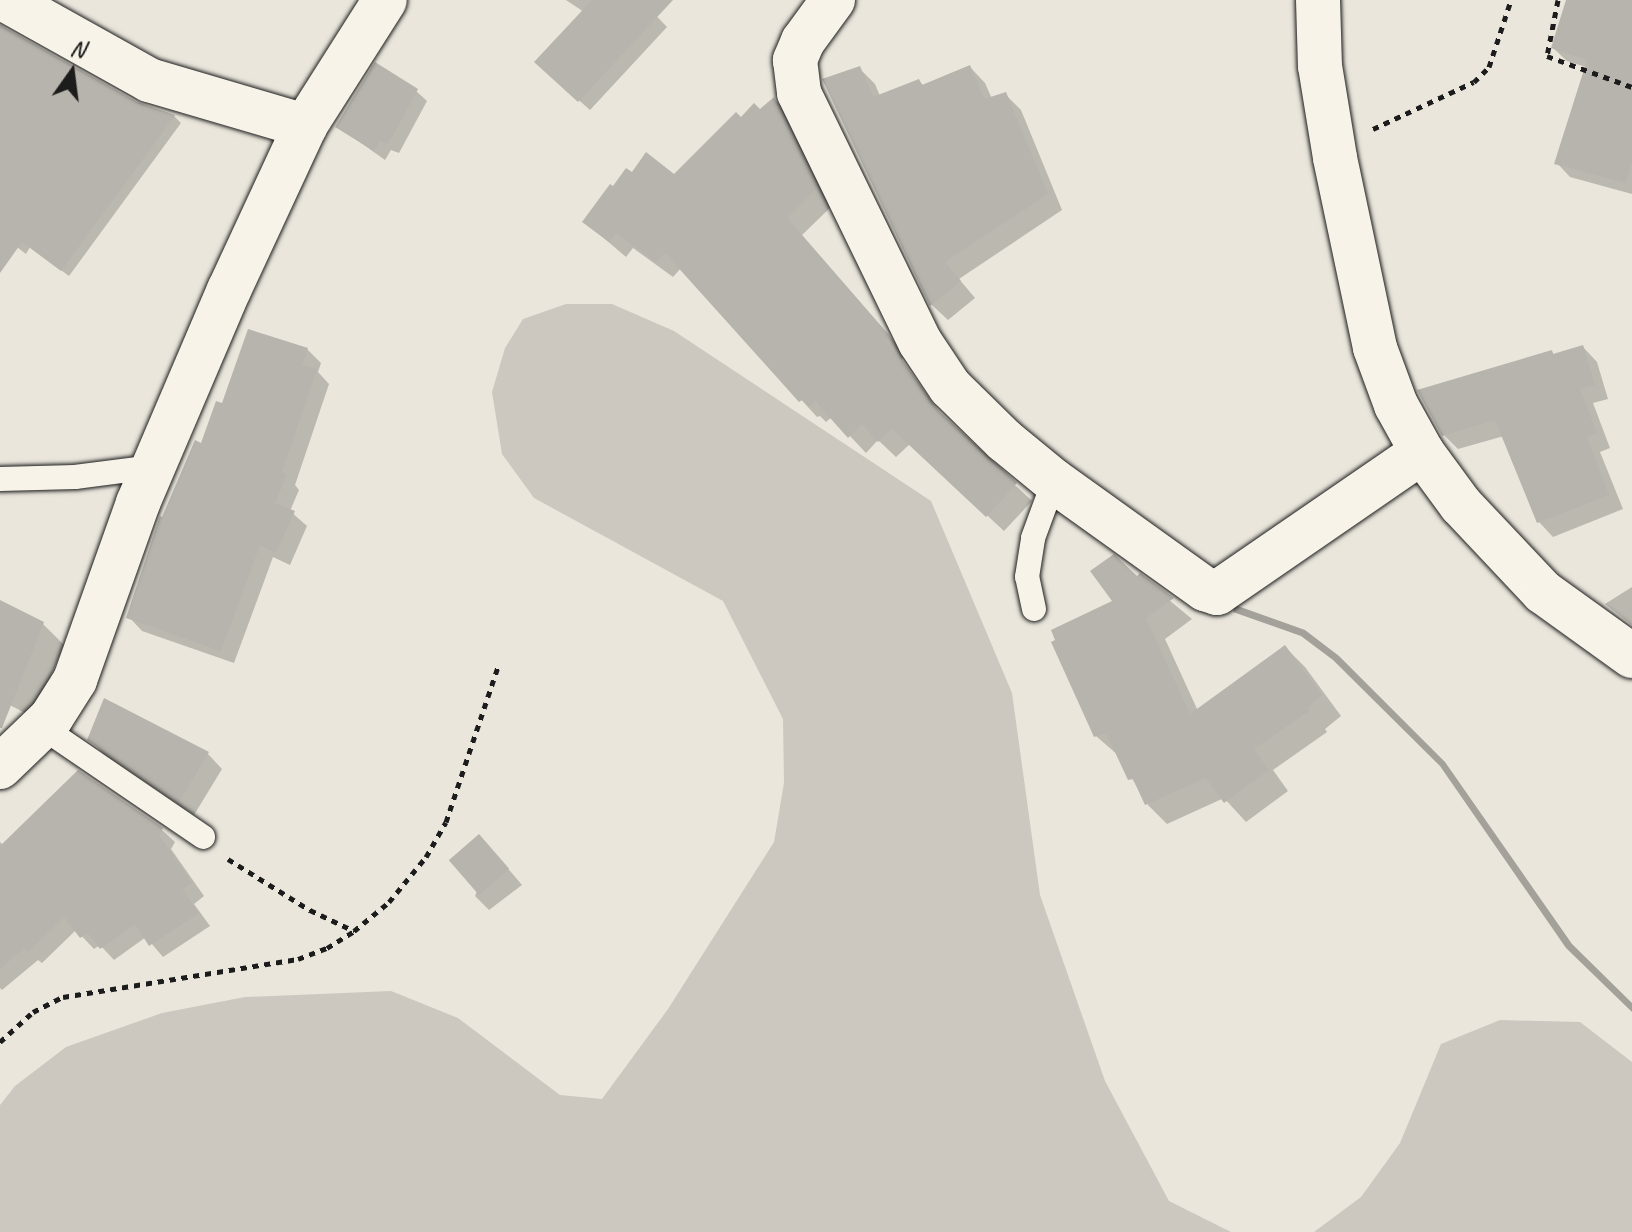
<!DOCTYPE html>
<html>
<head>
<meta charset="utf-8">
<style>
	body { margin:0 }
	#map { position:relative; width:1632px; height:1232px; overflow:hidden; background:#eae6dc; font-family:Caveat,sans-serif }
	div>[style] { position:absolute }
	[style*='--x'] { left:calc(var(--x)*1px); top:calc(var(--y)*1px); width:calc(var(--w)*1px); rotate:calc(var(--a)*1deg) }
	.green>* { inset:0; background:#ccc8c0 }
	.water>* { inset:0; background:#a3a19a }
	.shadow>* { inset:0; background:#0003 }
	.building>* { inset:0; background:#b6b4ac; transform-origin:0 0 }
	.path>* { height:5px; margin-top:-2.5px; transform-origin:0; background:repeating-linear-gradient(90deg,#1c1c1c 0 6px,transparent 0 12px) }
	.roads { filter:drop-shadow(0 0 2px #1c1c1c) drop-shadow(0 0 2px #1c1c1c) }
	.lane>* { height:24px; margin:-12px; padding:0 12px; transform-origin:12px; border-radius:12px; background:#f7f3e8 }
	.street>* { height:44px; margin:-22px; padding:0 22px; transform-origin:22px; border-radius:22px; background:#f7f3e8 }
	span { translate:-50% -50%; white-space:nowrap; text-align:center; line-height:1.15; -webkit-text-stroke:8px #f7f3e8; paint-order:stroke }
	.north { position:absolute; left:32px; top:32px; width:80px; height:80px; -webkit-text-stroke:6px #f7f3e8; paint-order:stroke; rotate:14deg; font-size:22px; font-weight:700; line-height:32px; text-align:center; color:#1c1c1c }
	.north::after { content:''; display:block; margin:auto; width:28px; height:36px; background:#1c1c1c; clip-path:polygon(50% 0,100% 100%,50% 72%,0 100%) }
</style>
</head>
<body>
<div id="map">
	<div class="green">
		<i style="clip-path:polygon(566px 304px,612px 304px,674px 331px,931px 501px,1012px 693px,1040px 895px,1105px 1081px,1169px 1201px,1231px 1232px,0 1232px,0 1105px,15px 1086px,66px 1047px,162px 1013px,245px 997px,391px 991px,458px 1018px,560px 1095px,602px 1099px,668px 1009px,774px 842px,784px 783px,783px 719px,723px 601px,534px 498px,502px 454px,492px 392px,505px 348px,523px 319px)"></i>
		<i style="clip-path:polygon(1500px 1020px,1580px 1022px,1632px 1062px,1632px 1232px,1314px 1232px,1361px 1197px,1400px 1143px,1441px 1044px)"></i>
	</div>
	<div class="water">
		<i style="clip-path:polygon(1235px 605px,1305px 630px,1339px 656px,1445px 762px,1572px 944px,1632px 1003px,1632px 1012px,1566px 948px,1440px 766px,1333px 660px,1301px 636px,1233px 612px)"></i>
	</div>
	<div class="shadow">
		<i style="clip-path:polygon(566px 0,641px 0,667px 27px,590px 110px,547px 72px,584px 12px)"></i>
		<i style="clip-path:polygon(1568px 0,1632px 0,1632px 194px,1570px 177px,1557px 163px,1586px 67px,1567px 61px,1553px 48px)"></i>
		<i style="clip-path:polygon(0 39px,136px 104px,174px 116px,181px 123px,69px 276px,30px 247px,26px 254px,0 234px)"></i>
		<i style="clip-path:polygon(970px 67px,985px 83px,992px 99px,1005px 94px,1021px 110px,1062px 210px,959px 279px,975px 298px,948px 320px,932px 305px,825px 80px,859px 68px,875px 84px,880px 96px,919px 81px,924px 86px)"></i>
		<i style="clip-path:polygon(416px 91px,427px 101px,399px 153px,391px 150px,385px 160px,337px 126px)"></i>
		<i style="clip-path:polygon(774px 99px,790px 115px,833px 205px,802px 235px,904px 353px,902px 360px,945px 420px,1032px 501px,1004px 531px,910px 444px,896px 457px,878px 440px,866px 453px,832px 417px,826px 422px,820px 416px,817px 417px,681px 268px,673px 277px,633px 248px,626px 257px,585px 222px,614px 189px,632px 175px,675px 176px,741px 120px,760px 111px)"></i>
		<i style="clip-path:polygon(1583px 347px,1597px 362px,1608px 399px,1593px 403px,1610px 448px,1600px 452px,1623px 509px,1553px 537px,1539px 522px,1504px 436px,1458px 449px,1443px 434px,1552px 352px,1555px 356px)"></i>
		<i style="clip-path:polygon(307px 349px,321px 363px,318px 372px,329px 384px,295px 485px,299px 490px,290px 511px,307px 526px,290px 565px,273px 557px,234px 663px,142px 631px,129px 617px,202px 446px,224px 405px)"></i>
		<i style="clip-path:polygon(1140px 576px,1192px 619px,1165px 639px,1198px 711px,1285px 647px,1305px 667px,1341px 716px,1325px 729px,1327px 732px,1273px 770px,1288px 791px,1246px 822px,1224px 798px,1167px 824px,1147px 804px,1119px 756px,1096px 736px,1115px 602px)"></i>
		<i style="clip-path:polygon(1632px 587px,1632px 625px,1605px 604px)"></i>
		<i style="clip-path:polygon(0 602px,43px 624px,64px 645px,33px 717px,0 700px)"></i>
		<i style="clip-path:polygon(105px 701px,208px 754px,222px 769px,194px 815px,104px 754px,90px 739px)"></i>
		<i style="clip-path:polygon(162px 830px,175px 842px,171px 849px,204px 896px,194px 904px,210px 926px,163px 957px,146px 937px,114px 960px,100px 945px,94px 949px,76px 930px,42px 963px,38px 960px,2px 990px,0 988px,0 842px,4px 846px)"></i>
		<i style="clip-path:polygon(493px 851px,522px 885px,489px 910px,475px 896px)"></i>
	</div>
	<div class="building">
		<i style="clip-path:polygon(592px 0,673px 0,578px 102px,534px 62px)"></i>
		<i style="clip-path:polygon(1566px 0,1632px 0,1632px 161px,1626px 183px,1554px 164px,1587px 60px,1551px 48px)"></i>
		<i style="clip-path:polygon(0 25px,137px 102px,175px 115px,61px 271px,22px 242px,0 273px)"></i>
		<i style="clip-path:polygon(375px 62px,418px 89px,388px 144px,380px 141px,374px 151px,335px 127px)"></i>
		<i style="clip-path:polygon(970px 65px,984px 99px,1006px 92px,1048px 194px,945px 262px,961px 281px,930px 306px,822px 79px,860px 66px,873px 97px,919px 79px,922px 85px)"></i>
		<i style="clip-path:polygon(774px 97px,817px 188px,787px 218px,889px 335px,886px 342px,932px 405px,1017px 483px,986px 517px,892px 429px,878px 442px,862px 424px,848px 438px,815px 401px,809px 407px,802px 400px,799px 402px,665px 253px,656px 262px,616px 233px,609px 242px,582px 222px,610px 184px,613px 186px,626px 168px,632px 172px,646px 152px,674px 174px,736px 112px,741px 117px,754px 103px,760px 109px)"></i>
		<i style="clip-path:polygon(248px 329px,308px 348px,302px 365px,317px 369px,282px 472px,287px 474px,275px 503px,295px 511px,276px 553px,260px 545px,221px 651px,126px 618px,160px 516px,162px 517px,195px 440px,201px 443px,216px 401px,222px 403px)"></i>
		<i style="clip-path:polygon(1583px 345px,1595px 385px,1580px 389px,1597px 433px,1587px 437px,1609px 495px,1537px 523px,1495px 420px,1442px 436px,1417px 390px,1552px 350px,1553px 354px)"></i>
		<i style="clip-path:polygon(1114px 554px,1137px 576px,1140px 573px,1174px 598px,1146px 618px,1190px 714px,1285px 645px,1322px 695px,1307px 708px,1309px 711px,1254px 749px,1269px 770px,1224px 803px,1206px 778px,1145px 805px,1133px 779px,1128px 780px,1106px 733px,1094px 737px,1051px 642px,1055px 640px,1051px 630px,1112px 601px,1090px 571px)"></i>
		<i style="clip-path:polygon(0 600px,44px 622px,2px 728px,0 728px)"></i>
		<i style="clip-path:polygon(104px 698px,209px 752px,179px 802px,87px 740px)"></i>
		<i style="clip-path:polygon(78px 770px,163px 828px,159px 835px,192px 883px,182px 890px,199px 913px,149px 946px,135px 924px,100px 949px,88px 933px,80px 938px,64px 917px,28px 952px,24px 948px,0 969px,0 846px)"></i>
		<i style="left:479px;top:834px;width:46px;height:40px;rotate:49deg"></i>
	</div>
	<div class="path">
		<i style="--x:1558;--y:0;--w:57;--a:101.1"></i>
		<i style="--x:1547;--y:56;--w:90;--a:20"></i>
		<i style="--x:1373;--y:129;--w:111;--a:-25"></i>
		<i style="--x:1474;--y:82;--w:21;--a:-45"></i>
		<i style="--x:1489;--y:67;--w:71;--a:-71.8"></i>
		<i style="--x:228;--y:859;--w:97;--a:31.9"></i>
		<i style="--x:310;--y:910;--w:49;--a:25.5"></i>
		<i style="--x:0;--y:1042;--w:45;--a:-42.3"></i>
		<i style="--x:33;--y:1012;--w:34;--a:-27"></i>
		<i style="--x:63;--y:997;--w:238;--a:-9.2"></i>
		<i style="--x:298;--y:959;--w:31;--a:-21"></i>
		<i style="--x:327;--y:948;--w:32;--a:-32"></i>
		<i style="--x:354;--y:931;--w:45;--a:-39.6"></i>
		<i style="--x:389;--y:902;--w:58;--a:-50.6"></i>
		<i style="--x:426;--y:857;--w:40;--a:-60.3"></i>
		<i style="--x:446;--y:822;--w:163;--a:-71.5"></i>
	</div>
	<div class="roads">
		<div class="lane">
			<i style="--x:0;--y:479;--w:75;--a:-1.5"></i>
			<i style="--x:75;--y:477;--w:79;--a:-7.3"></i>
			<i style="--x:1034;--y:609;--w:33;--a:-102"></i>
			<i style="--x:1027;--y:577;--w:39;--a:-81"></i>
			<i style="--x:1033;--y:538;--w:61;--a:-69.8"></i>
			<i style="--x:42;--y:727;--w:195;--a:34.3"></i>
		</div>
		<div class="street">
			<i style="--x:6;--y:0;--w:164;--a:29.2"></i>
			<i style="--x:149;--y:80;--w:163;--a:16.4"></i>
			<i style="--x:833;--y:0;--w:51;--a:126.2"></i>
			<i style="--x:803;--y:41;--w:21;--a:113"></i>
			<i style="--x:795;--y:60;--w:33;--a:83"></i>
			<i style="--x:799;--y:93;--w:277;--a:64.1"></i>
			<i style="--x:920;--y:342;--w:54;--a:56.3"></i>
			<i style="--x:950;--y:387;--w:76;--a:44.5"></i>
			<i style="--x:1004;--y:440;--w:65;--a:39.4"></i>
			<i style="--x:1054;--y:481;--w:186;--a:35.6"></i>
			<i style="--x:1205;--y:589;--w:13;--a:18"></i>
			<i style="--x:1217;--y:593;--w:249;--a:-34.5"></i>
			<i style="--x:1318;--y:0;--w:66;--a:88.3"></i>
			<i style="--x:1320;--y:66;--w:93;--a:80.7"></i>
			<i style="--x:1335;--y:158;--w:194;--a:78.1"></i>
			<i style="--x:1375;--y:348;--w:61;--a:69.8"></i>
			<i style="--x:1396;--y:405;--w:54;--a:61"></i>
			<i style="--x:1422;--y:452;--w:66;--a:53.7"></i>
			<i style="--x:1461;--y:505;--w:120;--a:46.7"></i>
			<i style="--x:1543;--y:592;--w:110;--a:35.7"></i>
			<i style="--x:0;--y:767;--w:71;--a:-43.9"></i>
			<i style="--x:51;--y:718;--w:45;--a:-57.7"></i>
			<i style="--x:75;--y:680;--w:188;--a:-70.4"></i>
			<i style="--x:138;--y:503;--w:232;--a:-66.9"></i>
			<i style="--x:229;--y:290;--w:181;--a:-65.1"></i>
			<i style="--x:305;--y:126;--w:149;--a:-57.6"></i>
		</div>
	</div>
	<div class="north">N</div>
</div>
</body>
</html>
